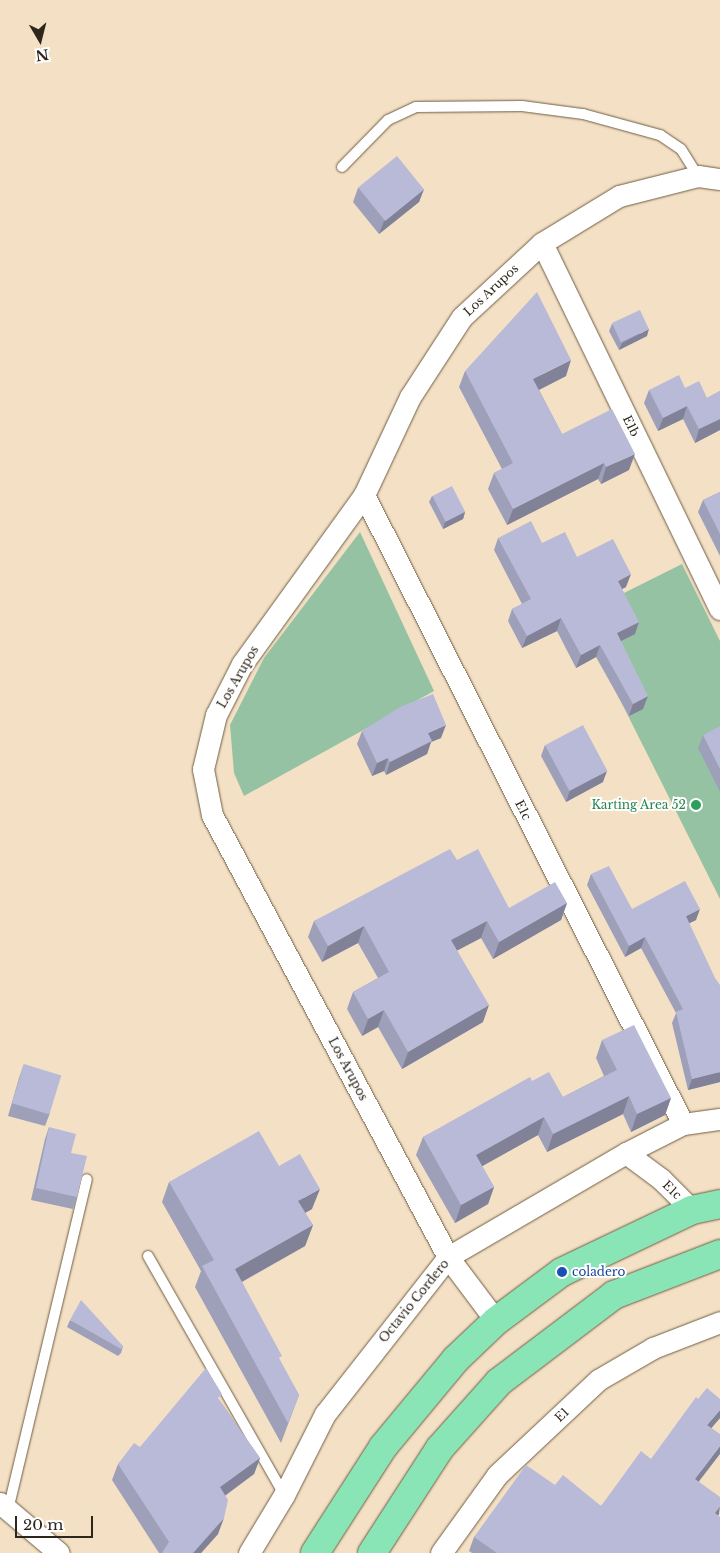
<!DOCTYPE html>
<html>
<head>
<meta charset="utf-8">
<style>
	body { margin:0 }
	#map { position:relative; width:720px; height:1553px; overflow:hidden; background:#f4e0c4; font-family:"Libre Baskerville",serif }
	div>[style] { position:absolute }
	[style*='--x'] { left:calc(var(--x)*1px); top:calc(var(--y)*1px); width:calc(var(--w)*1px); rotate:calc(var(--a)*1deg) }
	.green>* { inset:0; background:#94c2a3 }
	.roads { filter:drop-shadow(0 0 1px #6e5d44) drop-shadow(0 0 1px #6e5d44) }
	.lane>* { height:10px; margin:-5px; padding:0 5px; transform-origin:5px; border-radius:5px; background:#fff }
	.street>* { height:21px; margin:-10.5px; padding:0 10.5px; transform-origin:10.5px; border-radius:10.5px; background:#fff }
	.highway>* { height:28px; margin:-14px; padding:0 14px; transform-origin:14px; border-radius:14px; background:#89e5b5 }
	.wall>* { inset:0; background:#9ea0ba }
	.shaded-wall>* { inset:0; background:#818297 }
	.building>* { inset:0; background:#b8bad8; transform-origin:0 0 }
	.dots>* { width:14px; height:14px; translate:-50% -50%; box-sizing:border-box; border:2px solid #fff; border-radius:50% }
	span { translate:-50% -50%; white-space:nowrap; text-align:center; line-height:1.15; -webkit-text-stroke:4px #fff; paint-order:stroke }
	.street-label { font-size:12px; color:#2d261b }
	.leisure-label { font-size:12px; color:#27864d }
	.right { translate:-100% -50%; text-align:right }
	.transit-label { font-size:12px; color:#164399 }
	.left { translate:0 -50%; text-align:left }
	.north { position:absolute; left:15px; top:15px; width:50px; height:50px; -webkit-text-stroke:4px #fff; paint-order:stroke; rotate:172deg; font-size:14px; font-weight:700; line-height:20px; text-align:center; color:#2d261b }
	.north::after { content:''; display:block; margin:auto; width:18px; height:22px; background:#2d261b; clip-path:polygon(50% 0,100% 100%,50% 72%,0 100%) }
	.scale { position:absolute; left:15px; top:1516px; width:78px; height:22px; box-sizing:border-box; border:2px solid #2d261b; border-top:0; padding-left:6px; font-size:15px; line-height:18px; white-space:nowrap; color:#2d261b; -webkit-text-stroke:4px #fff; paint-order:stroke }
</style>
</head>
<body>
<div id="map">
	<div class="green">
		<i style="clip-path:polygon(360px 532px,434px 691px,244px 796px,234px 773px,230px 725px,264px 658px)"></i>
		<i style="clip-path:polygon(682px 564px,720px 641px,720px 899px,578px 616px)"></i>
	</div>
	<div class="roads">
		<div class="lane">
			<i style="--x:342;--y:167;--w:66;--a:-45.6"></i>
			<i style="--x:388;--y:120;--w:31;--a:-25"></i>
			<i style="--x:416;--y:107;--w:106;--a:-0.5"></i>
			<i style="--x:522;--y:106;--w:62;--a:7.5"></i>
			<i style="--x:583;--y:114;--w:80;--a:15.3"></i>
			<i style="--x:660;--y:135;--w:25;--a:34"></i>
			<i style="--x:681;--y:149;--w:32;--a:58"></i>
			<i style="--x:148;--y:1256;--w:274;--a:60.3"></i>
			<i style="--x:8;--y:1510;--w:340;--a:-76.6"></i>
		</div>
		<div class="street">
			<i style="--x:542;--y:243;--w:407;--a:64.1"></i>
			<i style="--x:364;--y:495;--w:705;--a:63.11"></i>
			<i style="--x:626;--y:1153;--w:44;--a:36.6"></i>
			<i style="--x:661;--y:1179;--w:44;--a:45"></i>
			<i style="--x:496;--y:1321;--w:80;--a:-126.9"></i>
			<i style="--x:448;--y:1257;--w:501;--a:-118.1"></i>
			<i style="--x:212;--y:815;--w:47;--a:-101.1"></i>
			<i style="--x:203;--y:769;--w:56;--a:-76.5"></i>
			<i style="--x:216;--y:715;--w:57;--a:-63"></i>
			<i style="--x:242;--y:664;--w:208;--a:-54.2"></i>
			<i style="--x:364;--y:495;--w:108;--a:-64.9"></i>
			<i style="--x:410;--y:397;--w:95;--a:-57"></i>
			<i style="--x:462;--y:317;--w:109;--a:-42.8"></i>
			<i style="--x:542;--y:243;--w:90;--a:-31.4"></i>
			<i style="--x:619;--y:196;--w:81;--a:-14.2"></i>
			<i style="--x:698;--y:176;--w:22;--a:8"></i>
			<i style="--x:0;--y:1503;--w:77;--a:40.3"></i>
			<i style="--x:249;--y:1553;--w:68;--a:-58.9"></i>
			<i style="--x:284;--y:1495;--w:91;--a:-63.2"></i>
			<i style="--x:325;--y:1414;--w:199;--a:-51.9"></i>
			<i style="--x:448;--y:1257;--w:206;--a:-30.3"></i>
			<i style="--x:626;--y:1153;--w:64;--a:-27"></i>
			<i style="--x:683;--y:1124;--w:37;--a:-8"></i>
			<i style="--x:441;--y:1553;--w:96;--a:-54.3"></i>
			<i style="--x:497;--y:1475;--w:139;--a:-43.2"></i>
			<i style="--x:598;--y:1380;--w:64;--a:-30.2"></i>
			<i style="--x:653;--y:1348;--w:72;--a:-21.2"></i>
		</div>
		<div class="highway">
			<i style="--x:315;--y:1553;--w:126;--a:-57.3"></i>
			<i style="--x:383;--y:1447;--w:114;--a:-50.3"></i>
			<i style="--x:456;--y:1359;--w:55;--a:-43.5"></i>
			<i style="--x:496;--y:1321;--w:82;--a:-36.6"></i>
			<i style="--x:562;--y:1272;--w:144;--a:-25.5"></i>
			<i style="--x:692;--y:1210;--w:29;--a:-12"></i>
			<i style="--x:372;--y:1553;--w:125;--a:-57.1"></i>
			<i style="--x:440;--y:1448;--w:89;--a:-48.2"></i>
			<i style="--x:499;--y:1382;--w:144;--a:-37.1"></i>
			<i style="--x:614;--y:1295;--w:114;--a:-21.1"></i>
		</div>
	</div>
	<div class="wall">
		<i style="clip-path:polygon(358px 188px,424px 189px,419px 202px,379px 234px,353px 202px)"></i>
		<i style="clip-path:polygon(612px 324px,647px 336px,619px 350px,609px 331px)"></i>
		<i style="clip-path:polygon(465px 371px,566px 376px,539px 390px,562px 434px,629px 470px,601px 484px,598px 479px,507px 525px,488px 489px,494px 473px,502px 469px,459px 387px)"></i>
		<i style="clip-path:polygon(685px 388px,707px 398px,720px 391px,720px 430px,695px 443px,683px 419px,658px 431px,644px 403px,649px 390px)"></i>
		<i style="clip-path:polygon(720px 492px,720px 556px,698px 512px,703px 500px)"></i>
		<i style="clip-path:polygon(432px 496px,465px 512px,463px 519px,443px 529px,429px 502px)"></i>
		<i style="clip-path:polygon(498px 538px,542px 543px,577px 557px,626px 587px,622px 589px,635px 634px,621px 641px,643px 709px,629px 716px,596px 657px,576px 668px,557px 631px,522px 648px,508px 621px,512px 609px,522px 604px,494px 550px)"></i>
		<i style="clip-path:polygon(720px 726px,720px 792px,698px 748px,703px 735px)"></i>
		<i style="clip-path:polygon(362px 731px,441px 738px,431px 742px,427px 754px,386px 775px,384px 771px,372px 776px,357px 744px)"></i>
		<i style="clip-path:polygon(545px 745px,603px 782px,566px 802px,541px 756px)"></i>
		<i style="clip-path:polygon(457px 860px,509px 908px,567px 903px,561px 920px,493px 959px,481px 938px,457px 950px,483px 1022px,402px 1069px,378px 1027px,362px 1036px,347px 1009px,353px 992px,378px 978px,358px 943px,322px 962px,308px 937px,314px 921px)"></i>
		<i style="clip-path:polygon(591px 874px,632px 909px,696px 920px,689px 923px,720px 1082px,688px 1090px,672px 1023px,676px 1013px,641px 948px,625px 957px,587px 885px)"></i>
		<i style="clip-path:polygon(602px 1040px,671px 1098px,665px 1115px,631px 1132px,623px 1114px,547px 1152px,538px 1135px,482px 1166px,494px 1187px,488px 1204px,455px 1223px,416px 1155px,423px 1137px,532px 1081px,563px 1097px,604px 1076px,596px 1058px)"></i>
		<i style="clip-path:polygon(24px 1064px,50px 1113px,45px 1126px,8px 1116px,19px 1078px)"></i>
		<i style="clip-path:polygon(49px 1127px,71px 1153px,77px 1197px,73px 1209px,31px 1200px,45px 1139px)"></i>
		<i style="clip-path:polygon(279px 1166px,312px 1209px,305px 1213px,313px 1225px,305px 1246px,242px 1282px,280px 1361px,299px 1395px,281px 1443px,195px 1287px,201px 1271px,162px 1202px,169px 1182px)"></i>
		<i style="clip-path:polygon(70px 1320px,123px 1346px,121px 1353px,118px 1356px,67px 1327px)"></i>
		<i style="clip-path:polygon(220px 1401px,260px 1458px,254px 1474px,225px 1496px,218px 1534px,201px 1553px,159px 1553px,112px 1480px,118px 1464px,140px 1447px)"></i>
		<i style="clip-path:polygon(720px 1418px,711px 1428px,699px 1482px,719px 1514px,718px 1516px,720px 1553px,472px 1553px,469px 1551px,474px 1537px,555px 1485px,601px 1506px,651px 1459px)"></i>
	</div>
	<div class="shaded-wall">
		<i style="clip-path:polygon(424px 189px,419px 202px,379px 234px,384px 221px)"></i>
		<i style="clip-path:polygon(649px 329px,647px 336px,619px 350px,622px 343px)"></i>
		<i style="clip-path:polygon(571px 360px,566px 376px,527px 396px,533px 379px)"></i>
		<i style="clip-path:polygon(687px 406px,683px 419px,658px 431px,663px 418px)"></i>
		<i style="clip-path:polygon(720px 419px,720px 430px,695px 443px,699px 429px)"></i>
		<i style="clip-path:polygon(635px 454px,629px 470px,601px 484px,606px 467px)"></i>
		<i style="clip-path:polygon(604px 463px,598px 479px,507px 525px,513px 509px)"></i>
		<i style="clip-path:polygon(465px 512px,463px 519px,443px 529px,445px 522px)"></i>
		<i style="clip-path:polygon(631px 574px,626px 587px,614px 593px,618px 581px)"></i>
		<i style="clip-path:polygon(561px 618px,557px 631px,522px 648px,527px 636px)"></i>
		<i style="clip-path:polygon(639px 622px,635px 634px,613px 645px,617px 633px)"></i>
		<i style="clip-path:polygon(600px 645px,596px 657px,576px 668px,581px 655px)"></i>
		<i style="clip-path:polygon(648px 696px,643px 709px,629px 716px,633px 704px)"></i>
		<i style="clip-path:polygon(446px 725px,441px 738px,431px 742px,427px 754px,386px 775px,390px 762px,428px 733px)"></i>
		<i style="clip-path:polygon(388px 758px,384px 771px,372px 776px,377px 763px)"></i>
		<i style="clip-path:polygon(607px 771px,603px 782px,566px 802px,570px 790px)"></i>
		<i style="clip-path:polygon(567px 903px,561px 920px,493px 959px,499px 942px)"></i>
		<i style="clip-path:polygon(700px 909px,696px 920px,682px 927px,686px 916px)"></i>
		<i style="clip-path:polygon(487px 921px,481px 938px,445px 957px,451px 940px)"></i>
		<i style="clip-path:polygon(364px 926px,358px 943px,322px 962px,328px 946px)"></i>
		<i style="clip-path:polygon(645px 937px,641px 948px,625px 957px,629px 946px)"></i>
		<i style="clip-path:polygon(489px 1005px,483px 1022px,402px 1069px,408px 1052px)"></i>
		<i style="clip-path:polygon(384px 1010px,378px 1027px,362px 1036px,368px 1019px)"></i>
		<i style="clip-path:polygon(720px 1072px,720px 1082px,688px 1090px,692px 1079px)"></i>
		<i style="clip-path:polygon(629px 1096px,623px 1114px,547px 1152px,553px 1134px)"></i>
		<i style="clip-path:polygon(671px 1098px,665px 1115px,631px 1132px,637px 1114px)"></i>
		<i style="clip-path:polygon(544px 1117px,538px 1135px,470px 1173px,476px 1155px)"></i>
		<i style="clip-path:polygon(494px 1187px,488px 1204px,455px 1223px,461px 1205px)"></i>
		<i style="clip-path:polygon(320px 1189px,312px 1209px,291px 1221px,298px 1201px)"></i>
		<i style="clip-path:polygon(313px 1225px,305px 1246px,227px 1290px,235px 1269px)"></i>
		<i style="clip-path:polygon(720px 1410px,720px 1418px,702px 1439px,707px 1425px)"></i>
		<i style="clip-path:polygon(720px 1446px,720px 1454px,690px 1493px,695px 1479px)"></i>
		<i style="clip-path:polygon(260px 1458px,254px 1474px,213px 1504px,220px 1487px)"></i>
		<i style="clip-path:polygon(720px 1506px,719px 1514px,710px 1527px,715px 1513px)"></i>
		<i style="clip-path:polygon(224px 1518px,218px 1534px,201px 1553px,193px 1553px)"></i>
	</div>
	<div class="building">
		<i style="left:397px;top:156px;width:43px;height:50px;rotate:51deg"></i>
		<i style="clip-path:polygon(537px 292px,571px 360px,533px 379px,562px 434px,612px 409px,635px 454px,606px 467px,604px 463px,513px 509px,494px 473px,513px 463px,465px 371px)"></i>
		<i style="left:640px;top:310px;width:21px;height:31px;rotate:65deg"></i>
		<i style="clip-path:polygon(679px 375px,685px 388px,699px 381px,707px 398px,720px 391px,720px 419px,699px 429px,687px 406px,663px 418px,649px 390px)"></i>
		<i style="left:452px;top:486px;width:29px;height:22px;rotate:63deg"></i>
		<i style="clip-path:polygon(720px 492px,720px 534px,703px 500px)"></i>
		<i style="clip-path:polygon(531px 521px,542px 543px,565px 532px,577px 557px,613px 539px,631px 574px,618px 581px,639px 622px,617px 633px,648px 696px,633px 704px,600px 645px,581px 655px,561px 618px,527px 636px,512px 609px,531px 599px,498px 538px)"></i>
		<i style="clip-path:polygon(433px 694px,446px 725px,428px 733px,432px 741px,390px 762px,388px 758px,377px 763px,362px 731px,400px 707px)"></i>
		<i style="left:583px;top:725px;width:52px;height:43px;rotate:62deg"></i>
		<i style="clip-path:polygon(720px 726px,720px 769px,703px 735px)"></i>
		<i style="clip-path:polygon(450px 849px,457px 860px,478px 849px,509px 908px,555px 882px,567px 903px,499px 942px,487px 921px,451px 940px,489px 1005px,408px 1052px,384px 1010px,368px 1019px,353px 992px,389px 972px,364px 926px,328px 946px,314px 921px)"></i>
		<i style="clip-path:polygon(609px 866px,632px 909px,685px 881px,700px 909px,686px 916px,715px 978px,720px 985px,720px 1072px,692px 1079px,676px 1012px,683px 1009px,645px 937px,629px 946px,591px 874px)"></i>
		<i style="clip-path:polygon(634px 1025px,671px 1098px,637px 1114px,629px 1096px,553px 1134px,544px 1117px,476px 1155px,494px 1187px,461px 1205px,423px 1137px,530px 1077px,532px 1081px,549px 1072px,563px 1097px,617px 1070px,602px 1040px)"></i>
		<i style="left:24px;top:1064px;width:39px;height:41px;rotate:17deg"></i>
		<i style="clip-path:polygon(49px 1127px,76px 1134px,71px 1153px,87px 1156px,77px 1197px,36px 1188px)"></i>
		<i style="clip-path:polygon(259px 1131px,279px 1166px,300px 1154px,320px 1189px,298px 1201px,313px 1225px,235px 1269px,282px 1356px,279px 1358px,299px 1395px,288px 1423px,202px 1266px,214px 1260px,169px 1182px)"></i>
		<i style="clip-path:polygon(81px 1300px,123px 1346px,121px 1349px,70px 1320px)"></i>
		<i style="clip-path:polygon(206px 1368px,222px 1394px,218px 1398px,260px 1458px,220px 1487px,228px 1500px,224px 1518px,193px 1553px,162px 1553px,169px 1542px,118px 1464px,134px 1443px,140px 1447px)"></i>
		<i style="clip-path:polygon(707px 1388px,720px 1399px,720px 1410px,707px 1425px,720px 1434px,720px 1446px,695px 1479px,720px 1497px,720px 1506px,715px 1513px,720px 1517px,720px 1553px,497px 1553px,474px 1537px,526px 1465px,555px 1485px,563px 1475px,601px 1506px,641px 1451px,651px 1459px,696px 1397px,698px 1399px)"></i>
	</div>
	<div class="dots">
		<i style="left:696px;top:805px;background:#2e9e5b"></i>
		<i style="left:562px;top:1272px;background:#1a4fb4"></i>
	</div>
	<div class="street-label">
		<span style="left:491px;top:290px;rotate:-43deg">Los Arupos</span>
		<span style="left:631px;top:426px;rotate:64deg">E1b</span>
		<span style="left:238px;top:677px;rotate:-60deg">Los Arupos</span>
		<span style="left:523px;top:810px;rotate:63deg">E1c</span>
		<span style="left:348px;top:1069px;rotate:62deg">Los Arupos</span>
		<span style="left:672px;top:1190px;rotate:44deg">E1c</span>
		<span style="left:414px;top:1301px;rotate:-51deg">Octavio Cordero</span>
		<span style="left:562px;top:1415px;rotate:-44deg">E1</span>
	</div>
	<div class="leisure-label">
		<span class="right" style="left:686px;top:805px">Karting Area 52</span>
	</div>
	<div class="transit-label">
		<span class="left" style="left:572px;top:1272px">coladero</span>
	</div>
	<div class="north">N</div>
	<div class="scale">20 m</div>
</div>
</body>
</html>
